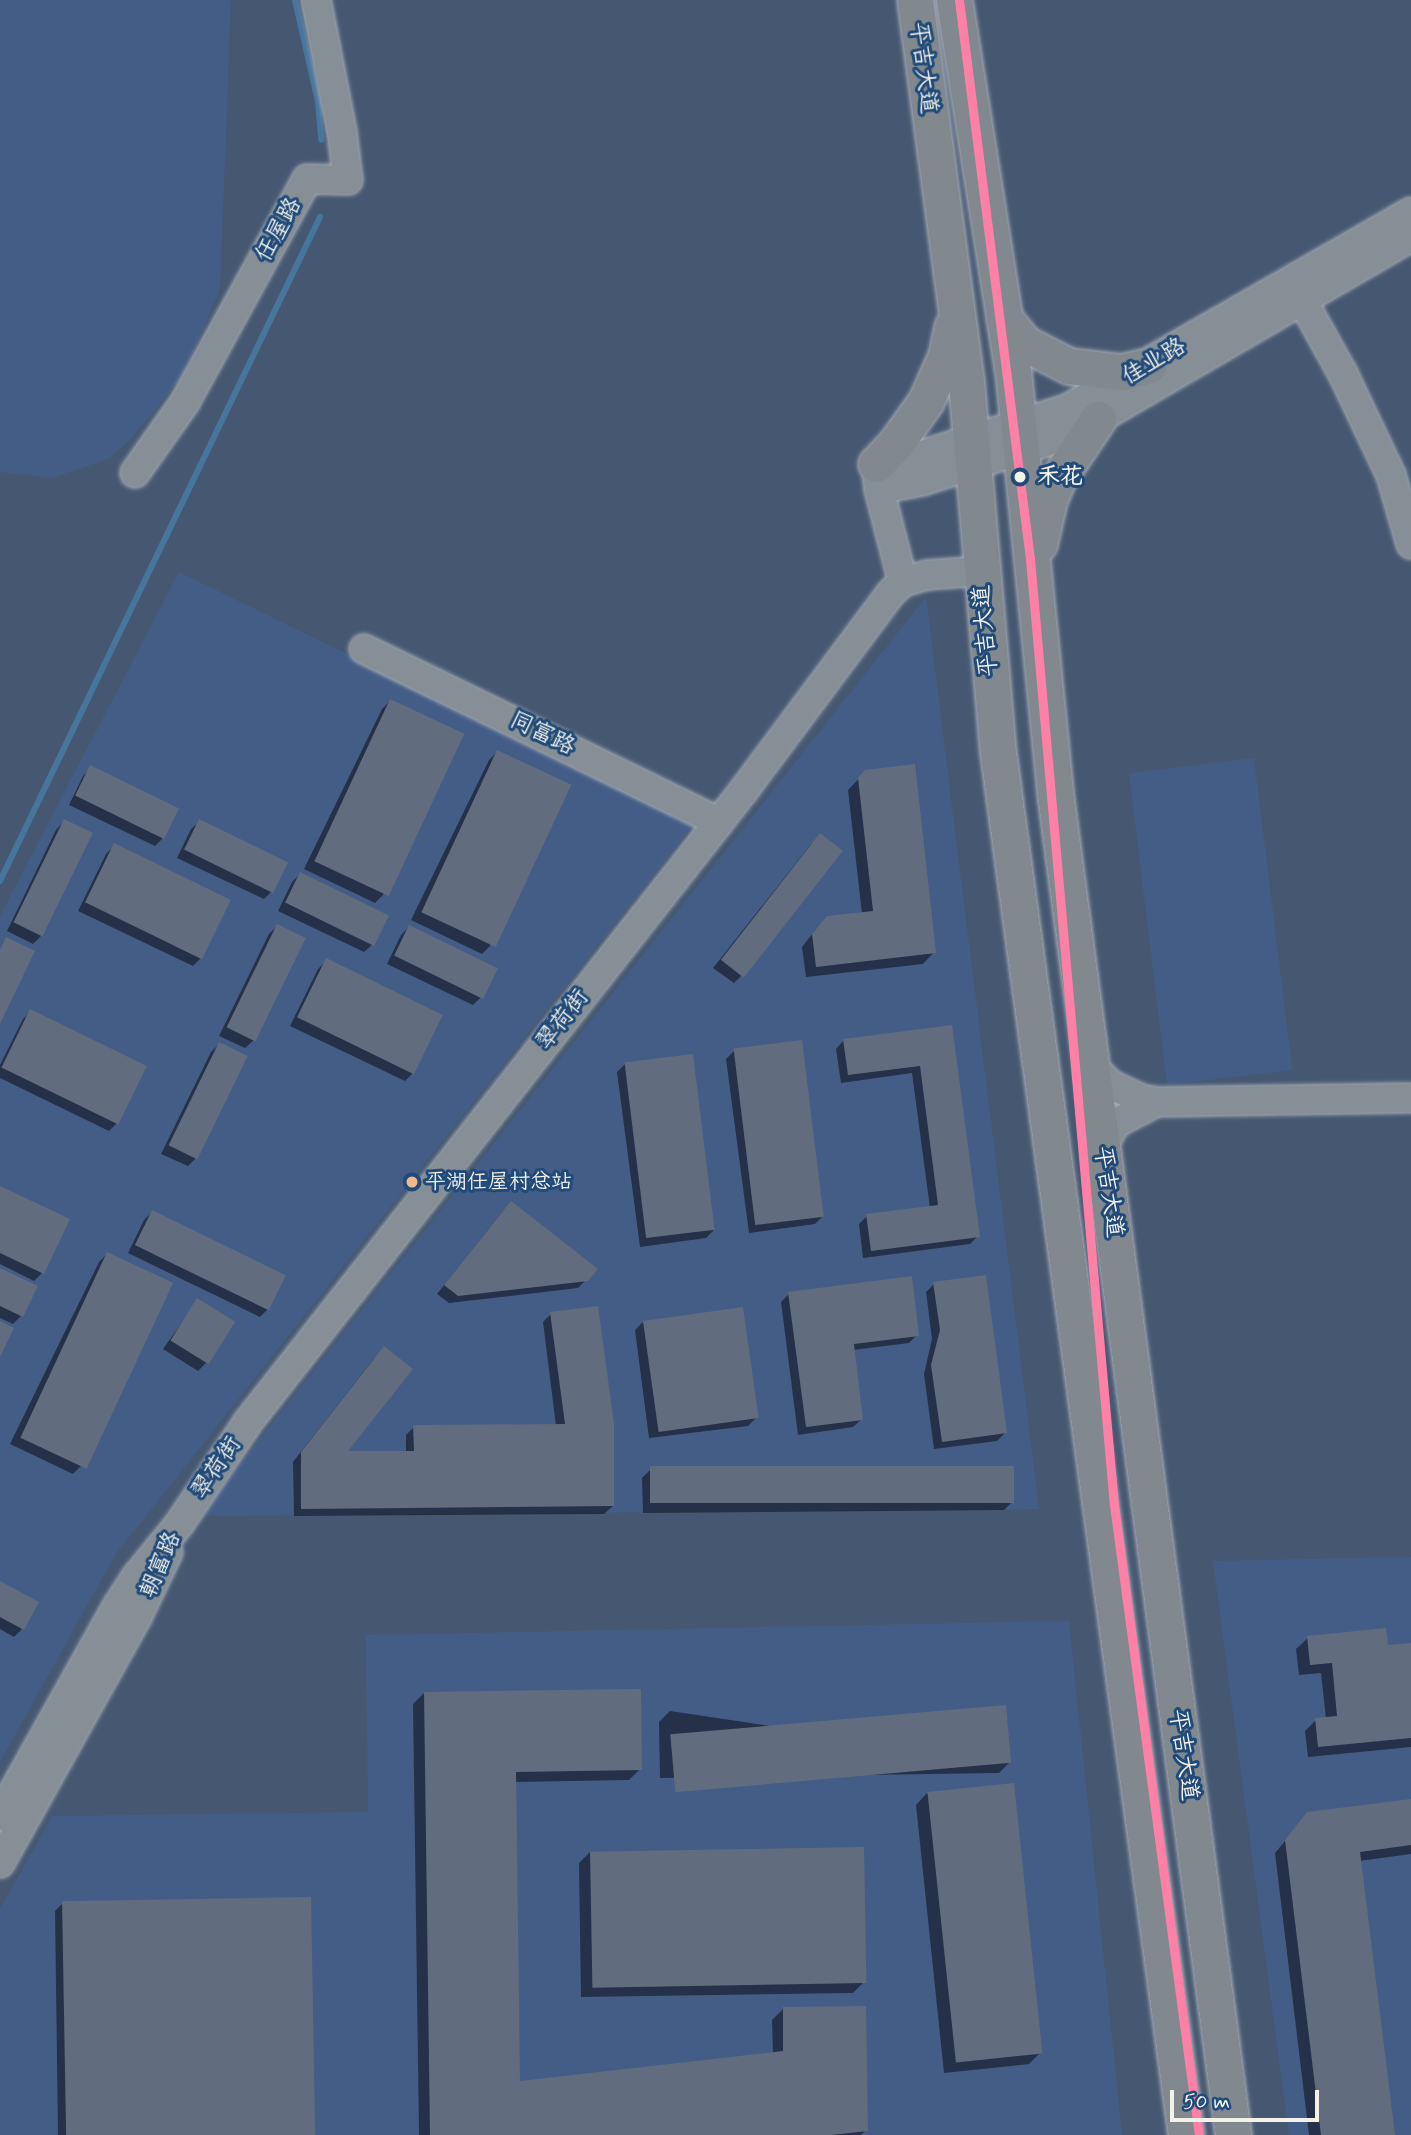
<!DOCTYPE html>
<html>
<head>
<meta charset="utf-8">
<style>
	body { margin:0 }
	#map { position:relative; width:1411px; height:2135px; overflow:hidden; background:#465871; font-family:Mynerve,"LXGW WenKai TC",sans-serif }
	div>[style] { position:absolute }
	[style*='--x'] { left:calc(var(--x)*1px); top:calc(var(--y)*1px); width:calc(var(--w)*1px); rotate:calc(var(--a)*1deg) }
	.built>* { inset:0; background:#445d87; transform-origin:0 0 }
	.shadow>* { inset:0; background:#0007 }
	.stream>* { height:6px; margin:-3px; padding:0 3px; transform-origin:3px; border-radius:3px; background:#46769e }
	.building>* { inset:0; background:#626c7f; transform-origin:0 0 }
	.roads { filter:drop-shadow(0 0 2px #a4abb5) drop-shadow(0 0 2px #a4abb5) }
	.minor>* { height:28px; margin:-14px; padding:0 14px; transform-origin:14px; border-radius:14px; background:#878f96 }
	.major>* { height:35px; margin:-17.5px; padding:0 17.5px; transform-origin:17.5px; border-radius:17.5px; background:#81898e }
	.metro-1>* { height:9px; margin:-4.5px; padding:0 4.5px; transform-origin:4.5px; border-radius:4.5px; background:#ff80a6 }
	.dots>* { width:19px; height:19px; translate:-50% -50%; box-sizing:border-box; border:4px solid #1f4a7a; border-radius:50% }
	span { translate:-50% -50%; white-space:nowrap; text-align:center; line-height:1.15; -webkit-text-stroke:6px #1f4a7a; paint-order:stroke }
	.bus-label { font-size:21px; color:#f4f1e8 }
	.left { translate:0 -50%; text-align:left }
	.street-label { font-size:23px; color:#f4f1e8 }
	.stop-label { font-size:23px; color:#f4f1e8; font-weight:700 }
	.scale { position:absolute; left:1170px; top:2090px; width:149px; height:32px; box-sizing:border-box; border:4px solid #f4f1e8; border-top:0; padding-left:9px; font-size:21px; line-height:24px; white-space:nowrap; color:#f4f1e8; -webkit-text-stroke:5px #1f4a7a; paint-order:stroke }
</style>
</head>
<body>
<div id="map">
	<div class="built">
		<i style="clip-path:polygon(0 0,231px 0,220px 289px,183px 375px,131px 439px,108px 459px,51px 478px,0 472px)"></i>
		<i style="clip-path:polygon(179px 572px,694px 823px,115px 1555px,0 1762px,0 916px)"></i>
		<i style="clip-path:polygon(926px 597px,1039px 1509px,199px 1516px)"></i>
		<i style="left:1254px;top:758px;width:314px;height:126px;rotate:83deg"></i>
		<i style="clip-path:polygon(1411px 1557px,1411px 2135px,1289px 2135px,1213px 1561px)"></i>
		<i style="clip-path:polygon(1069px 1621px,1122px 2135px,0 2135px,0 1909px,52px 1816px,368px 1812px,366px 1635px)"></i>
	</div>
	<div class="shadow">
		<i style="clip-path:polygon(390px 701px,461px 735px,383px 895px,375px 903px,304px 869px,382px 709px)"></i>
		<i style="clip-path:polygon(497px 752px,490px 946px,482px 954px,411px 920px,489px 760px)"></i>
		<i style="clip-path:polygon(91px 768px,163px 838px,155px 846px,69px 805px,83px 776px)"></i>
		<i style="clip-path:polygon(866px 771px,934px 952px,923px 964px,806px 977px,802px 947px,816px 929px,862px 914px,848px 790px)"></i>
		<i style="clip-path:polygon(64px 821px,41px 936px,33px 944px,7px 931px,56px 830px)"></i>
		<i style="clip-path:polygon(200px 821px,272px 891px,264px 899px,177px 858px,191px 829px)"></i>
		<i style="clip-path:polygon(812px 843px,742px 975px,734px 983px,713px 968px)"></i>
		<i style="clip-path:polygon(114px 846px,201px 958px,193px 966px,78px 911px,106px 854px)"></i>
		<i style="clip-path:polygon(300px 874px,373px 944px,364px 952px,278px 911px,292px 882px)"></i>
		<i style="clip-path:polygon(277px 926px,254px 1040px,245px 1048px,219px 1036px,269px 934px)"></i>
		<i style="clip-path:polygon(409px 927px,496px 969px,481px 997px,473px 1005px,387px 964px,401px 935px)"></i>
		<i style="clip-path:polygon(326px 961px,413px 1073px,405px 1081px,290px 1026px,318px 969px)"></i>
		<i style="clip-path:polygon(31px 1011px,117px 1123px,109px 1131px,0 1078px,0 1065px,23px 1019px)"></i>
		<i style="clip-path:polygon(950px 1026px,978px 1236px,970px 1244px,863px 1258px,859px 1224px,867px 1216px,930px 1208px,912px 1073px,841px 1083px,836px 1049px,844px 1040px)"></i>
		<i style="clip-path:polygon(219px 1044px,196px 1158px,188px 1166px,161px 1154px,211px 1052px)"></i>
		<i style="clip-path:polygon(734px 1051px,823px 1216px,815px 1224px,749px 1233px,726px 1059px)"></i>
		<i style="clip-path:polygon(625px 1064px,714px 1230px,706px 1238px,640px 1247px,617px 1072px)"></i>
		<i style="clip-path:polygon(0 1187px,42px 1273px,34px 1281px,0 1264px)"></i>
		<i style="clip-path:polygon(503px 1211px,586px 1280px,578px 1288px,449px 1303px,437px 1294px)"></i>
		<i style="clip-path:polygon(152px 1212px,268px 1309px,260px 1317px,128px 1253px,144px 1220px)"></i>
		<i style="clip-path:polygon(107px 1254px,81px 1466px,73px 1474px,10px 1444px,99px 1262px)"></i>
		<i style="clip-path:polygon(0 1270px,35px 1287px,21px 1316px,13px 1324px,0 1318px)"></i>
		<i style="clip-path:polygon(934px 1284px,1005px 1433px,997px 1441px,934px 1449px,924px 1374px,932px 1339px,926px 1292px)"></i>
		<i style="clip-path:polygon(789px 1294px,917px 1335px,909px 1343px,853px 1350px,862px 1419px,853px 1427px,798px 1435px,781px 1302px)"></i>
		<i style="clip-path:polygon(198px 1300px,206px 1363px,198px 1371px,163px 1349px)"></i>
		<i style="clip-path:polygon(551px 1314px,613px 1506px,604px 1514px,294px 1516px,293px 1462px,376px 1356px,344px 1453px,406px 1453px,406px 1435px,414px 1427px,556px 1426px,543px 1322px)"></i>
		<i style="clip-path:polygon(643px 1322px,756px 1418px,748px 1426px,649px 1438px,635px 1330px)"></i>
		<i style="clip-path:polygon(650px 1470px,1012px 1502px,1004px 1510px,643px 1513px,642px 1478px)"></i>
		<i style="clip-path:polygon(0 1583px,22px 1629px,14px 1637px,0 1629px)"></i>
		<i style="clip-path:polygon(1308px 1638px,1386px 1647px,1411px 1645px,1411px 1747px,1308px 1757px,1305px 1731px,1316px 1720px,1326px 1719px,1321px 1673px,1299px 1675px,1296px 1649px)"></i>
		<i style="clip-path:polygon(424px 1693px,640px 1769px,629px 1780px,514px 1782px,518px 2083px,773px 2053px,772px 2020px,783px 2009px,866px 2130px,861px 2135px,419px 2135px,413px 1704px)"></i>
		<i style="clip-path:polygon(670px 1711px,1010px 1762px,999px 1773px,660px 1778px,659px 1722px)"></i>
		<i style="clip-path:polygon(927px 1793px,1040px 2053px,1029px 2064px,944px 2073px,916px 1805px)"></i>
		<i style="clip-path:polygon(1411px 1801px,1411px 1854px,1359px 1861px,1393px 2135px,1309px 2135px,1275px 1853px,1308px 1814px)"></i>
		<i style="clip-path:polygon(590px 1852px,864px 1982px,853px 1993px,581px 1997px,579px 1863px)"></i>
		<i style="clip-path:polygon(63px 1903px,313px 2135px,58px 2135px,55px 1911px)"></i>
	</div>
	<div class="stream">
		<i style="--x:295;--y:0;--w:105;--a:77.3"></i>
		<i style="--x:318;--y:102;--w:38;--a:85"></i>
		<i style="--x:0;--y:881;--w:737;--a:-64.27"></i>
	</div>
	<div class="building">
		<i style="left:390px;top:699px;width:82px;height:179px;rotate:25deg"></i>
		<i style="left:497px;top:750px;width:82px;height:179px;rotate:25deg"></i>
		<i style="clip-path:polygon(915px 764px,936px 953px,816px 967px,812px 934px,827px 916px,873px 911px,858px 778px,865px 770px)"></i>
		<i style="left:90px;top:765px;width:99px;height:34px;rotate:26deg"></i>
		<i style="left:64px;top:819px;width:32px;height:115px;rotate:26deg"></i>
		<i style="left:199px;top:819px;width:99px;height:34px;rotate:26deg"></i>
		<i style="left:820px;top:833px;width:29px;height:161px;rotate:38deg"></i>
		<i style="left:114px;top:843px;width:130px;height:66px;rotate:26deg"></i>
		<i style="left:300px;top:872px;width:99px;height:34px;rotate:26deg"></i>
		<i style="left:277px;top:924px;width:32px;height:115px;rotate:26deg"></i>
		<i style="left:409px;top:925px;width:99px;height:34px;rotate:26deg"></i>
		<i style="clip-path:polygon(6px 937px,35px 951px,0 1024px,0 950px)"></i>
		<i style="left:326px;top:958px;width:130px;height:66px;rotate:26deg"></i>
		<i style="left:30px;top:1009px;width:130px;height:65px;rotate:26deg"></i>
		<i style="clip-path:polygon(952px 1025px,980px 1237px,871px 1251px,866px 1214px,938px 1205px,920px 1066px,848px 1075px,843px 1039px)"></i>
		<i style="left:802px;top:1040px;width:178px;height:69px;rotate:83deg"></i>
		<i style="left:219px;top:1042px;width:32px;height:115px;rotate:26deg"></i>
		<i style="left:693px;top:1054px;width:177px;height:69px;rotate:83deg"></i>
		<i style="clip-path:polygon(0 1186px,70px 1219px,44px 1274px,0 1253px)"></i>
		<i style="clip-path:polygon(511px 1201px,598px 1269px,588px 1281px,458px 1296px,444px 1285px)"></i>
		<i style="left:152px;top:1210px;width:149px;height:39px;rotate:26deg"></i>
		<i style="left:107px;top:1252px;width:73px;height:205px;rotate:25deg"></i>
		<i style="clip-path:polygon(0 1268px,38px 1286px,23px 1317px,0 1306px)"></i>
		<i style="clip-path:polygon(986px 1275px,1007px 1433px,942px 1442px,931px 1365px,940px 1330px,933px 1282px)"></i>
		<i style="clip-path:polygon(912px 1276px,919px 1336px,854px 1344px,863px 1420px,806px 1427px,788px 1292px)"></i>
		<i style="left:197px;top:1298px;width:45px;height:50px;rotate:32deg"></i>
		<i style="clip-path:polygon(598px 1306px,614px 1424px,614px 1506px,301px 1509px,301px 1452px,384px 1346px,413px 1369px,348px 1451px,414px 1451px,413px 1425px,565px 1424px,550px 1312px)"></i>
		<i style="left:743px;top:1307px;width:112px;height:101px;rotate:82deg"></i>
		<i style="clip-path:polygon(0 1321px,14px 1328px,0 1357px)"></i>
		<i style="left:1014px;top:1466px;width:37px;height:364px;rotate:90deg"></i>
		<i style="clip-path:polygon(0 1581px,39px 1602px,24px 1630px,0 1617px)"></i>
		<i style="clip-path:polygon(1386px 1628px,1388px 1645px,1411px 1643px,1411px 1738px,1318px 1747px,1315px 1718px,1337px 1716px,1332px 1663px,1310px 1665px,1307px 1636px)"></i>
		<i style="clip-path:polygon(641px 1689px,642px 1770px,516px 1772px,520px 2081px,783px 2051px,783px 2007px,866px 2006px,868px 2131px,831px 2135px,430px 2135px,424px 1692px)"></i>
		<i style="left:1006px;top:1705px;width:58px;height:337px;rotate:85deg"></i>
		<i style="left:1014px;top:1783px;width:272px;height:87px;rotate:84deg"></i>
		<i style="clip-path:polygon(1411px 1799px,1411px 1845px,1360px 1852px,1395px 2135px,1321px 2135px,1285px 1840px,1307px 1812px)"></i>
		<i style="left:864px;top:1847px;width:136px;height:274px;rotate:89deg"></i>
		<i style="left:311px;top:1897px;width:238px;height:249px;rotate:89deg"></i>
	</div>
	<div class="roads">
		<div class="minor">
			<i style="--x:1302;--y:300;--w:85;--a:61"></i>
			<i style="--x:1343;--y:374;--w:112;--a:64.6"></i>
			<i style="--x:1391;--y:475;--w:72;--a:73.8"></i>
			<i style="--x:135;--y:473;--w:87;--a:-54.8"></i>
			<i style="--x:185;--y:402;--w:254;--a:-61.3"></i>
			<i style="--x:307;--y:179;--w:41;--a:1.4"></i>
			<i style="--x:348;--y:180;--w:48;--a:-97.1"></i>
			<i style="--x:342;--y:132;--w:135;--a:-101.1"></i>
			<i style="--x:879;--y:489;--w:44;--a:-10.5"></i>
			<i style="--x:922;--y:481;--w:130;--a:-17.5"></i>
			<i style="--x:1046;--y:442;--w:57;--a:-23.9"></i>
			<i style="--x:1098;--y:419;--w:362;--a:-30.2"></i>
			<i style="--x:903;--y:582;--w:96;--a:-104.5"></i>
			<i style="--x:879;--y:489;--w:25;--a:-97"></i>
			<i style="--x:876;--y:464;--w:44;--a:-10.5"></i>
			<i style="--x:919;--y:456;--w:157;--a:-17.7"></i>
			<i style="--x:1069;--y:408;--w:394;--a:-29.8"></i>
			<i style="--x:364;--y:649;--w:395;--a:26"></i>
			<i style="--x:1091;--y:1065;--w:27;--a:45"></i>
			<i style="--x:1110;--y:1084;--w:34;--a:26"></i>
			<i style="--x:1141;--y:1099;--w:15;--a:11"></i>
			<i style="--x:1156;--y:1102;--w:255;--a:-0.9"></i>
			<i style="--x:1102;--y:1147;--w:28;--a:-60"></i>
			<i style="--x:1116;--y:1123;--w:45;--a:-27.7"></i>
			<i style="--x:0;--y:1816;--w:242;--a:-60.8"></i>
			<i style="--x:118;--y:1605;--w:35;--a:-57"></i>
			<i style="--x:137;--y:1576;--w:68;--a:-50.9"></i>
			<i style="--x:180;--y:1523;--w:122;--a:-56"></i>
			<i style="--x:248;--y:1422;--w:803;--a:-51.87"></i>
			<i style="--x:744;--y:790;--w:246;--a:-53.3"></i>
			<i style="--x:891;--y:593;--w:16;--a:-43"></i>
			<i style="--x:903;--y:582;--w:25;--a:-16"></i>
			<i style="--x:927;--y:575;--w:54;--a:-4.2"></i>
			<i style="--x:0;--y:1863;--w:282;--a:-60.9"></i>
			<i style="--x:137;--y:1617;--w:72;--a:-64.5"></i>
		</div>
		<div class="major">
			<i style="--x:915;--y:0;--w:384;--a:82.4"></i>
			<i style="--x:966;--y:381;--w:373;--a:85.1"></i>
			<i style="--x:998;--y:753;--w:1395;--a:82.25"></i>
			<i style="--x:954;--y:0;--w:376;--a:81"></i>
			<i style="--x:1013;--y:371;--w:424;--a:84.3"></i>
			<i style="--x:1055;--y:793;--w:1354;--a:82.44"></i>
			<i style="--x:1004;--y:318;--w:32;--a:51"></i>
			<i style="--x:1024;--y:343;--w:51;--a:27.1"></i>
			<i style="--x:1069;--y:366;--w:52;--a:6.6"></i>
			<i style="--x:1121;--y:372;--w:28;--a:-13"></i>
			<i style="--x:876;--y:464;--w:29;--a:-46"></i>
			<i style="--x:896;--y:443;--w:52;--a:-54.5"></i>
			<i style="--x:926;--y:401;--w:49;--a:-66"></i>
			<i style="--x:946;--y:356;--w:30;--a:-78"></i>
			<i style="--x:1039;--y:544;--w:45;--a:-77.2"></i>
			<i style="--x:1049;--y:500;--w:25;--a:-67"></i>
			<i style="--x:1059;--y:477;--w:70;--a:-56.1"></i>
		</div>
	</div>
	<div class="metro-1">
		<i style="--x:959;--y:0;--w:563;--a:82.76"></i>
		<i style="--x:1030;--y:559;--w:950;--a:84.93"></i>
		<i style="--x:1114;--y:1505;--w:636;--a:82.32"></i>
	</div>
	<div class="dots">
		<i style="left:1020px;top:477px;background:#f4f1e8"></i>
		<i style="left:412px;top:1182px;background:#f1b78d"></i>
	</div>
	<div class="bus-label">
		<span class="left" style="left:425px;top:1182px">平湖任屋村总站</span>
	</div>
	<div class="street-label">
		<span style="left:923px;top:68px;rotate:83deg">平吉大道</span>
		<span style="left:279px;top:230px;rotate:-61deg">任屋路</span>
		<span style="left:1154px;top:362px;rotate:-30deg">佳业路</span>
		<span style="left:986px;top:631px;rotate:-95deg">平吉大道</span>
		<span style="left:542px;top:734px;rotate:26deg">同富路</span>
		<span style="left:563px;top:1020px;rotate:-52deg">翠荷街</span>
		<span style="left:1108px;top:1192px;rotate:82deg">平吉大道</span>
		<span style="left:217px;top:1468px;rotate:-56deg">翠荷街</span>
		<span style="left:161px;top:1565px;rotate:-67deg">朝富路</span>
		<span style="left:1183px;top:1755px;rotate:82deg">平吉大道</span>
	</div>
	<div class="stop-label">
		<span class="left" style="left:1037px;top:477px">禾花</span>
	</div>
	<div class="scale">50 m</div>
</div>
</body>
</html>
